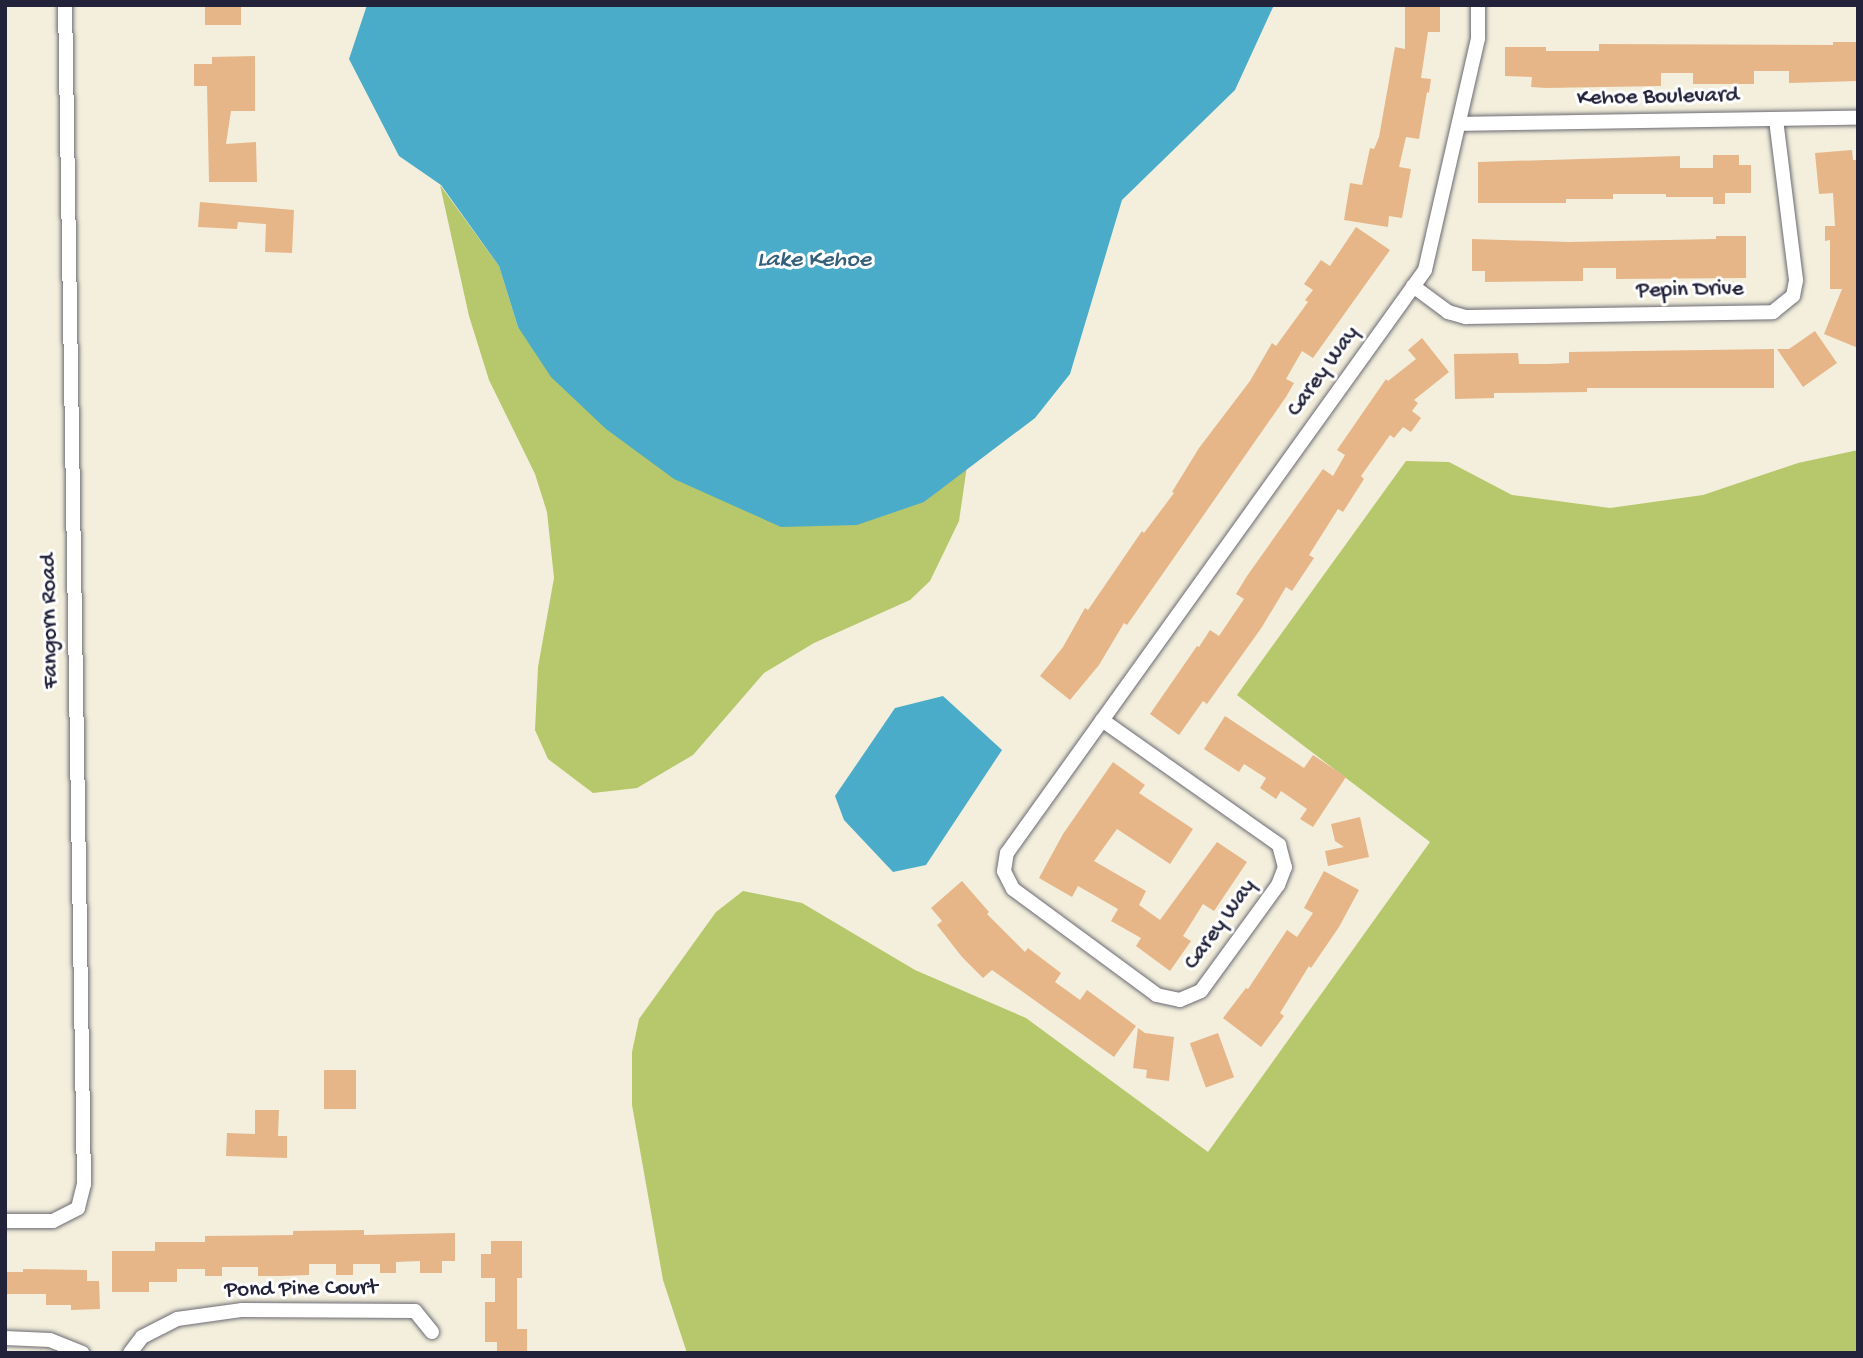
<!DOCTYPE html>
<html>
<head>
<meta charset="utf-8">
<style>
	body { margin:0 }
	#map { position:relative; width:1863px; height:1358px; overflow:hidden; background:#f3efdc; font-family:"Gochi Hand",sans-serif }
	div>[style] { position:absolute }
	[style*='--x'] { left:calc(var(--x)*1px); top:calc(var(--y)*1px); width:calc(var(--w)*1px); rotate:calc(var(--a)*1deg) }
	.green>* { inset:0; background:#b6c86b }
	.water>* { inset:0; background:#4bacca }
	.building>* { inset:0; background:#e6b689; transform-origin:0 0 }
	.roads { filter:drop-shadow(0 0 2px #6b6a73) drop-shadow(0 0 2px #6b6a73) }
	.minor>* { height:14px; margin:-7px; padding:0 7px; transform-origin:7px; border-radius:7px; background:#fff }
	span { translate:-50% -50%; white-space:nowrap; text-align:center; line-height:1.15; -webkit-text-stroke:6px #fff; paint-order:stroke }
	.street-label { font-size:23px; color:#22223b }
	.water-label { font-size:24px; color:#34607b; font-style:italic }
	.frame { position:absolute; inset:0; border:7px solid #22223b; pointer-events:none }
</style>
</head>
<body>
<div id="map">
	<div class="green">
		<i style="clip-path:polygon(440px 185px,499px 266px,518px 327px,924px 502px,967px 466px,959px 521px,930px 581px,910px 600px,814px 643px,764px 673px,693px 755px,637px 788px,593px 793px,548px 759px,535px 730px,538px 667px,554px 578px,547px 512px,535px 474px,489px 380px,469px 316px)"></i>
		<i style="clip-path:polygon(1858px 450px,1858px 1353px,687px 1353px,663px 1280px,632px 1105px,632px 1052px,639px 1019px,716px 912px,743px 891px,802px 903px,915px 970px,1026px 1018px,1208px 1152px,1430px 842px,1237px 695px,1406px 461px,1449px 462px,1512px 495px,1610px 508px,1703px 495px,1798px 463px)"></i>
	</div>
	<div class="water">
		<i style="clip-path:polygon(367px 5px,1274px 5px,1235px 90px,1122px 200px,1070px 374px,1035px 418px,924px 502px,857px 525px,781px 527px,674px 479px,606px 429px,551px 377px,518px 327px,499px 266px,441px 185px,399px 156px,349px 59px)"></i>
		<i style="clip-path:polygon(943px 696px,1002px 750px,926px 865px,893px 872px,844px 820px,835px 796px,895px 708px)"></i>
	</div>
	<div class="building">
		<i style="left:205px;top:5px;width:36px;height:20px"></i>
		<i style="clip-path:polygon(1405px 5px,1440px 5px,1440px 32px,1428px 32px,1421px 78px,1431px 79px,1429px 93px,1427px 92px,1419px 139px,1406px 137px,1399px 167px,1411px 169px,1402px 218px,1389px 216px,1388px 227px,1344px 220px,1350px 183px,1362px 185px,1370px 148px,1374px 149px,1379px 137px,1395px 47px,1405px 49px)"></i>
		<i style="clip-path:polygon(1833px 42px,1858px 42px,1858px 81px,1789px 83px,1789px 71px,1754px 71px,1754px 84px,1693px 84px,1693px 73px,1661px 73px,1661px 86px,1546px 88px,1531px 87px,1532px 77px,1505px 76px,1505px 47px,1546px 47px,1546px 51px,1599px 51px,1599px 44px,1833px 45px)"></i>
		<i style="clip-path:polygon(255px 56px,255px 111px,231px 111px,226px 144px,256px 142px,257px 182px,209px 182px,207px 86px,194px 86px,194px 64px,212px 64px,212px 57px)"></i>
		<i style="clip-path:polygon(1852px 150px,1853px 160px,1858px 160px,1858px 348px,1824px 334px,1842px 289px,1830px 289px,1830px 240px,1825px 241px,1825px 226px,1835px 226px,1833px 193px,1819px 194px,1815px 153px)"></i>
		<i style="clip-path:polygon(1713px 155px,1739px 155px,1739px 165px,1751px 165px,1751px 193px,1725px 193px,1725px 204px,1713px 204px,1713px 197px,1666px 197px,1666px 194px,1613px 194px,1613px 199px,1566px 199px,1566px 203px,1478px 203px,1478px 162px,1680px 156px,1680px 168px,1713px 168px)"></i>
		<i style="clip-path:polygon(200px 202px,294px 210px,292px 253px,265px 252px,266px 224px,238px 222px,237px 229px,198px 227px)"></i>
		<i style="clip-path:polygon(1356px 227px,1390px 250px,1313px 358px,1302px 351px,1286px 379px,1294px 383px,1286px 397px,1127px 625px,1124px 623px,1099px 665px,1070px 700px,1040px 676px,1063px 647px,1085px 608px,1088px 610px,1142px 531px,1144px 533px,1174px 493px,1172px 492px,1199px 448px,1250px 381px,1272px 343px,1276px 346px,1308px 302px,1305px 300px,1313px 290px,1304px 284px,1321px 260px,1330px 266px)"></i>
		<i style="clip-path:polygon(1716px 236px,1746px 236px,1746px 278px,1616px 279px,1616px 268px,1583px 268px,1583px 281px,1485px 282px,1485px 271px,1472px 271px,1472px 239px,1569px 242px,1716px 239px)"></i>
		<i style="clip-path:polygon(1815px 331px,1837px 363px,1803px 387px,1777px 349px,1789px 349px)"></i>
		<i style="clip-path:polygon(1422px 338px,1449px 372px,1414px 400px,1418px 403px,1412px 411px,1421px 418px,1411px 432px,1403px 427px,1394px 438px,1390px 435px,1361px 476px,1364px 479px,1343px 512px,1338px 509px,1309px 555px,1314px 558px,1292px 591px,1286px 587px,1262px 627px,1207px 704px,1203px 701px,1179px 735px,1150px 714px,1197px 646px,1199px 647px,1210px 630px,1219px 636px,1244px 599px,1236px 594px,1247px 576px,1323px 469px,1333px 476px,1345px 455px,1337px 450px,1386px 379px,1388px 381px,1416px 359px,1408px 350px)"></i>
		<i style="clip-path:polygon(1774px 349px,1774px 388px,1587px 388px,1587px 392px,1494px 393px,1494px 398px,1455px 399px,1454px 354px,1518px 353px,1519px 364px,1547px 364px,1569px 363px,1569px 352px)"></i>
		<i style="clip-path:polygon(1225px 716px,1304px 768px,1313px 755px,1346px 777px,1313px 827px,1300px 819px,1307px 809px,1281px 791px,1276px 799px,1260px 788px,1266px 778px,1244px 764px,1239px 772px,1204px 749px)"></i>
		<i style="clip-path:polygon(1113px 762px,1145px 785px,1139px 793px,1193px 829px,1170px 864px,1117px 829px,1094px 861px,1146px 891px,1139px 905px,1160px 920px,1217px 842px,1247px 862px,1214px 911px,1203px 904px,1183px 936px,1191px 941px,1170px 971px,1136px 946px,1141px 938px,1111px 921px,1118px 909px,1078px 886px,1072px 897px,1039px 878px,1063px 834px)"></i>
		<i style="clip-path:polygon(1360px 817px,1369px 857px,1328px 866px,1325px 851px,1344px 847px,1335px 841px,1331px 824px)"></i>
		<i style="clip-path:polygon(1324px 871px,1359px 890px,1339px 927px,1311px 968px,1309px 966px,1280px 1013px,1284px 1016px,1261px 1047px,1223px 1018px,1246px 988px,1248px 989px,1287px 930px,1297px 937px,1313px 913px,1304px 908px)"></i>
		<i style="clip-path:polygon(962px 881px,989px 912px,987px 914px,1025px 952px,1028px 948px,1061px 973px,1055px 982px,1080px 1000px,1087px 990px,1136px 1026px,1114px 1057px,992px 970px,983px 978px,962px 957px,937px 925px,942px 921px,931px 908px)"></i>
		<i style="clip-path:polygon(1138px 1028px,1145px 1033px,1174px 1037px,1169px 1081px,1146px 1078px,1147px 1070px,1133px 1068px)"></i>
		<i style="left:1218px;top:1033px;width:47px;height:30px;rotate:70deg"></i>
		<i style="left:324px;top:1070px;width:32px;height:39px"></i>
		<i style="clip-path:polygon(255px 1110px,279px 1110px,278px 1136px,287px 1136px,287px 1158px,226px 1156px,227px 1133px,255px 1134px)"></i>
		<i style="clip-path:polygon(364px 1230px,364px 1235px,455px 1233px,455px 1261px,442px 1261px,442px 1273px,420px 1273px,420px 1261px,396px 1262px,396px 1273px,380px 1273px,380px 1264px,353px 1264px,353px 1275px,336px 1275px,336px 1264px,309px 1264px,309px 1275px,282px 1276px,258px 1276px,258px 1267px,222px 1267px,222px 1276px,205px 1276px,205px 1269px,177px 1269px,177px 1282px,149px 1282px,149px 1292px,112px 1292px,112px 1251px,155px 1251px,155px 1242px,205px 1242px,205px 1236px,293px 1235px,293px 1231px)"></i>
		<i style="clip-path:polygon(491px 1241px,522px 1241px,522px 1278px,517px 1278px,517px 1329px,527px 1329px,527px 1353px,497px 1353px,497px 1342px,485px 1342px,485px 1302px,495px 1302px,495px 1278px,481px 1278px,481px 1254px,491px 1254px)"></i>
		<i style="clip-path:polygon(23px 1269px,87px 1270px,87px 1281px,99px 1281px,100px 1309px,71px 1310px,71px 1305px,46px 1305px,46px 1294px,5px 1294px,5px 1272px,23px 1272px)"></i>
	</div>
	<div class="roads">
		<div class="minor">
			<i style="--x:1459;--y:124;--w:399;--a:-0.9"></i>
			<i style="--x:1413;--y:286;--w:44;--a:36.6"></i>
			<i style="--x:1448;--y:312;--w:19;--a:16"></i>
			<i style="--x:1466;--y:317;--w:307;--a:-0.9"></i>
			<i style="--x:1773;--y:312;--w:26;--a:-39"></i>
			<i style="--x:1793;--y:296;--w:16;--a:-79"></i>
			<i style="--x:1796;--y:280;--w:162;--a:-97.1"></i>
			<i style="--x:1102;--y:720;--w:217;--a:35.2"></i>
			<i style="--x:1279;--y:845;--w:23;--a:75"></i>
			<i style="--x:1285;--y:867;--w:19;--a:111"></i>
			<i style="--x:1278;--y:885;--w:131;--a:126"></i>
			<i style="--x:1201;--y:991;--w:23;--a:157"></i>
			<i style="--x:1180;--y:1000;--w:24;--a:-168"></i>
			<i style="--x:1157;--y:995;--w:179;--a:-143.6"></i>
			<i style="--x:1013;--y:889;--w:20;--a:-117"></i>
			<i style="--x:1004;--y:871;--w:18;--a:-81"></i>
			<i style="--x:1007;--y:853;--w:717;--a:-54.36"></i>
			<i style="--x:1425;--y:270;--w:238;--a:-77.1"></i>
			<i style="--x:1478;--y:38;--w:33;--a:-90"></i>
			<i style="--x:5;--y:1221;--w:48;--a:0"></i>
			<i style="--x:53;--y:1221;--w:28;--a:-27"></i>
			<i style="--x:78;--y:1208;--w:25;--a:-76"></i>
			<i style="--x:84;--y:1184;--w:1179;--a:-90.92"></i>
			<i style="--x:5;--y:1338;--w:45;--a:2.5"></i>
			<i style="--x:50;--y:1340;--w:35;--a:22"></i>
			<i style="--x:130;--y:1353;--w:20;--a:-53"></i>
			<i style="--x:142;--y:1337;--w:39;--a:-27"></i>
			<i style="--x:177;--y:1319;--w:66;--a:-7.9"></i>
			<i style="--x:242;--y:1310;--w:173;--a:0.3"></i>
			<i style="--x:415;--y:1311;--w:27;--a:51"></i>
		</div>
	</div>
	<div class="street-label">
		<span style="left:1658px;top:98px;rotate:-1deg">Kehoe Boulevard</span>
		<span style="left:1690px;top:291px;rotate:-1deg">Pepin Drive</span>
		<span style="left:1324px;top:372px;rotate:-54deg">Carey Way</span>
		<span style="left:51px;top:621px;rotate:-91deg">Fangorn Road</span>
		<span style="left:1221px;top:925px;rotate:-54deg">Carey Way</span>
		<span style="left:301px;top:1290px;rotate:-1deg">Pond Pine Court</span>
	</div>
	<div class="water-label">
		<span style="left:814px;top:261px">Lake Kehoe</span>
	</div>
	<div class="frame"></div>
</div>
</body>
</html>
